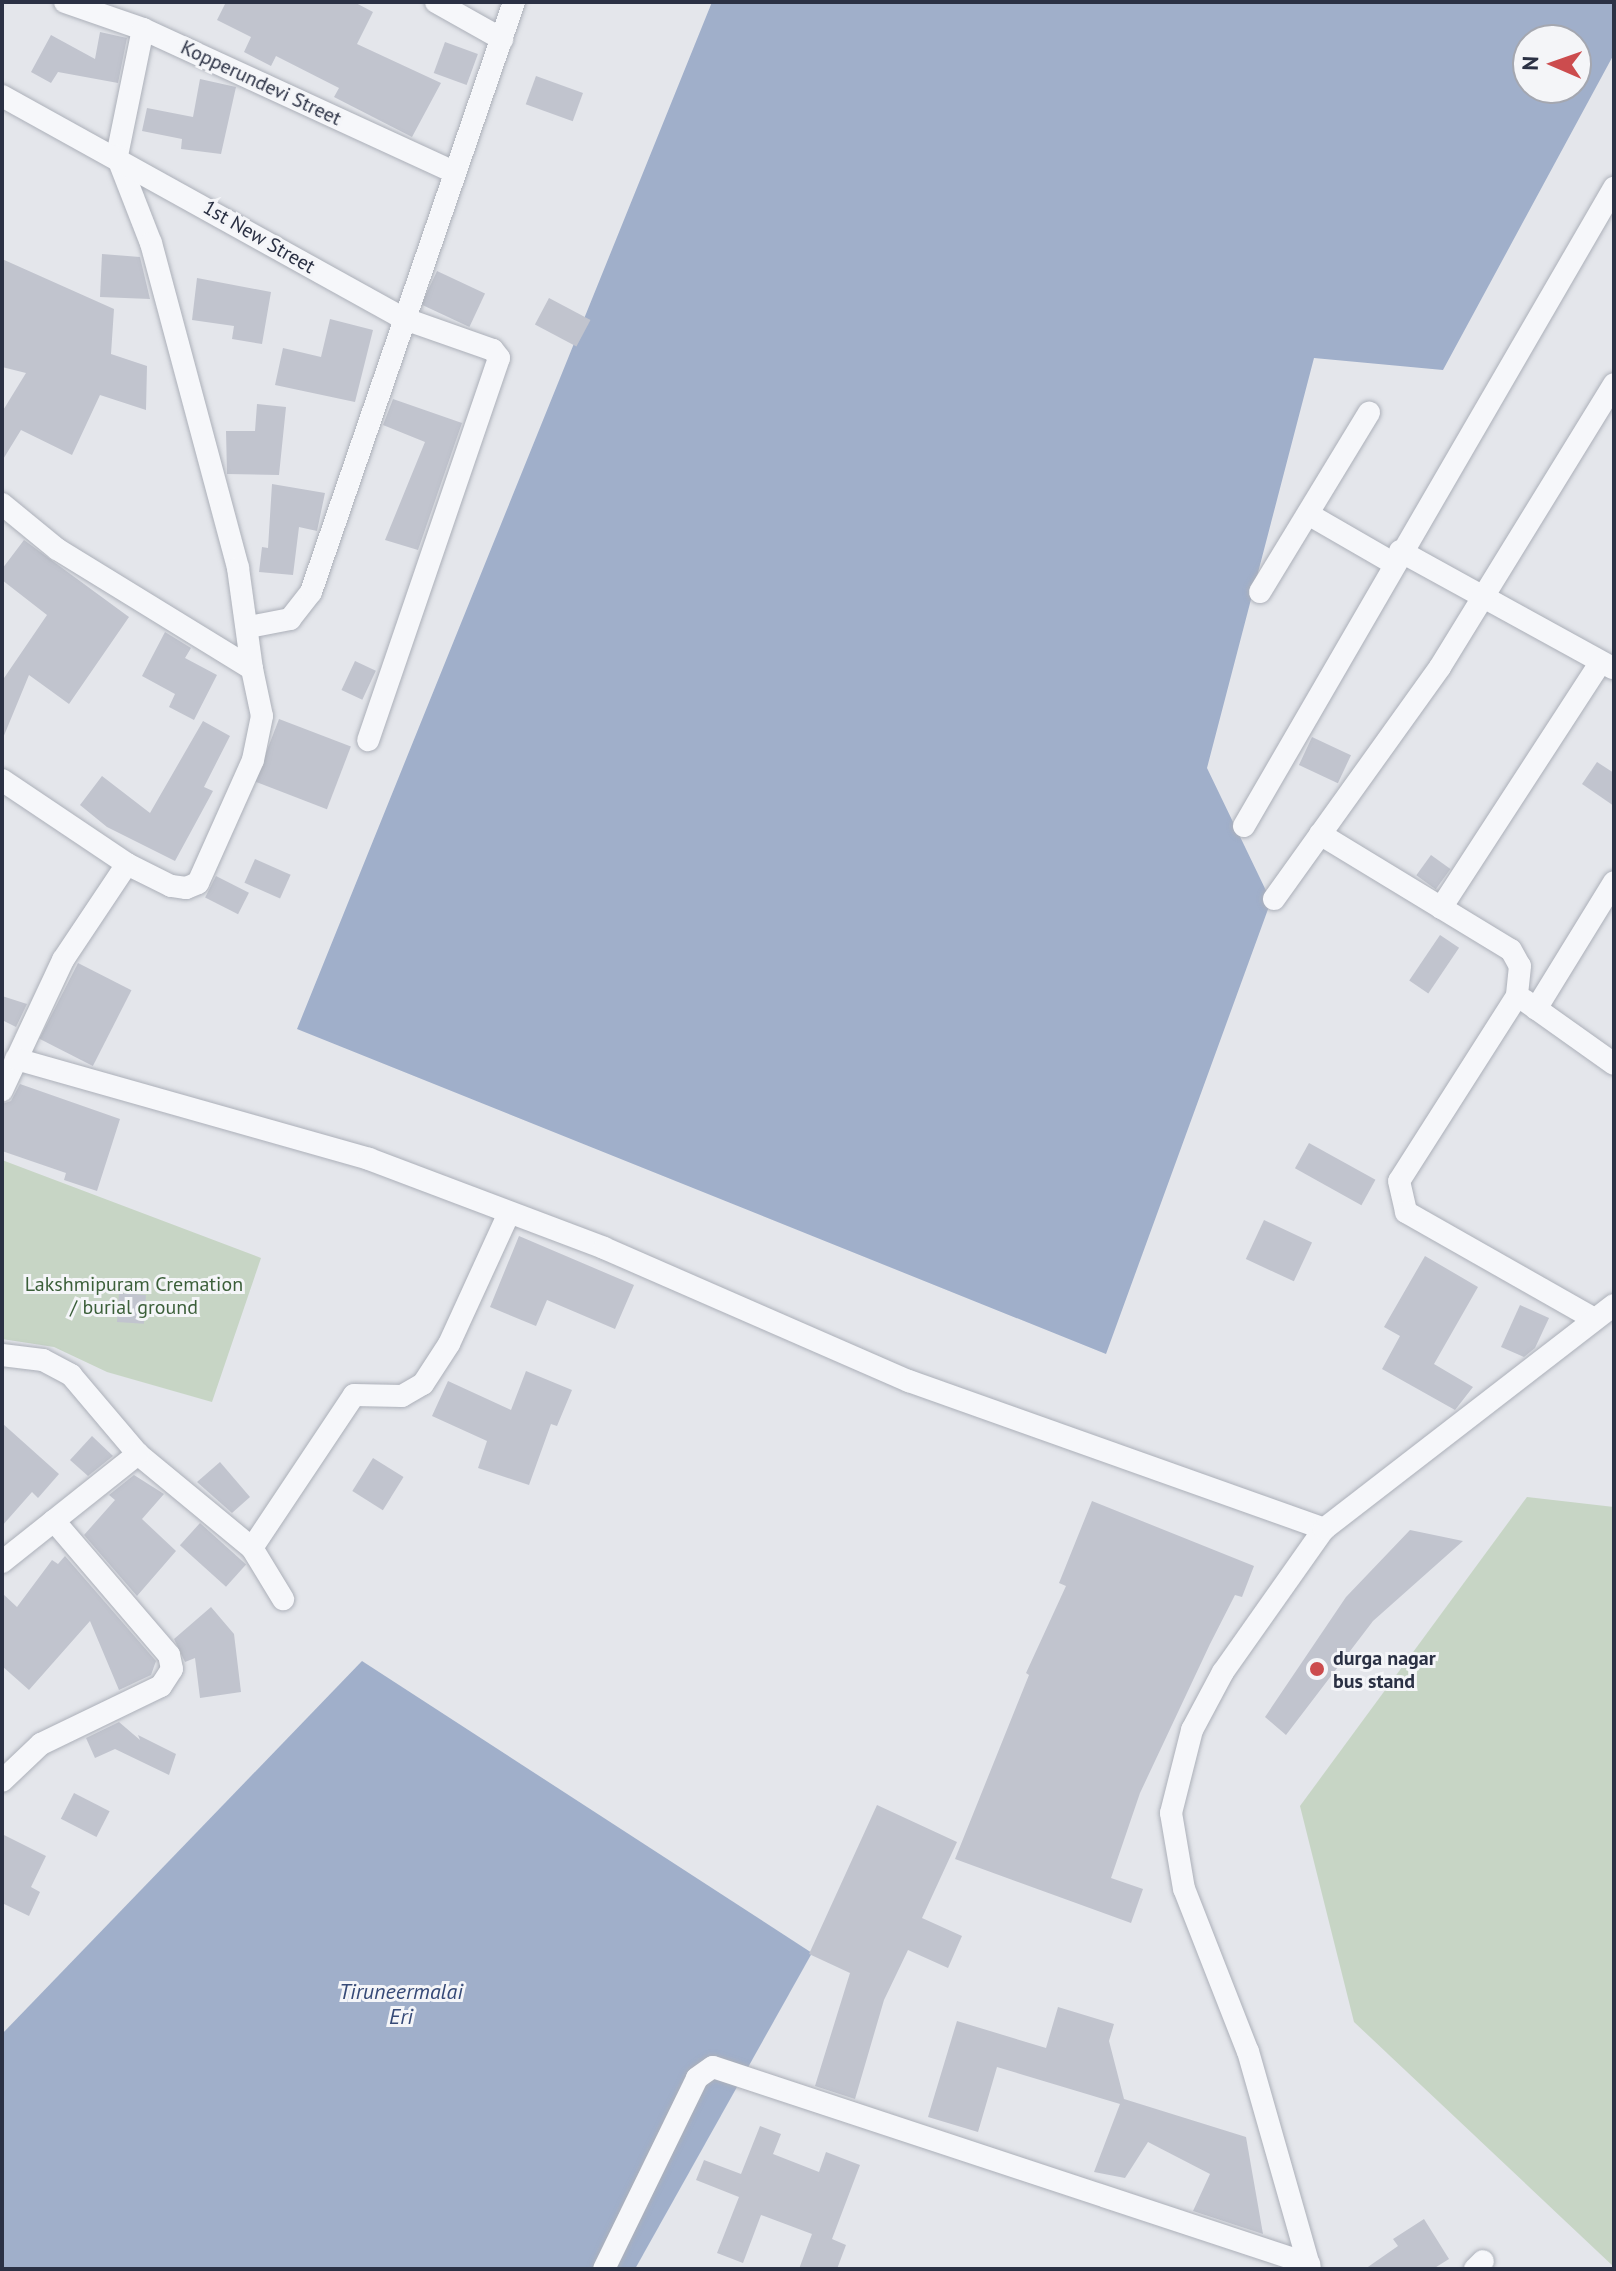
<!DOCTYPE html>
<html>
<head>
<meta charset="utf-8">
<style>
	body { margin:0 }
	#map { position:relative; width:1616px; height:2271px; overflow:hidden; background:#e4e6eb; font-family:"PT Sans",sans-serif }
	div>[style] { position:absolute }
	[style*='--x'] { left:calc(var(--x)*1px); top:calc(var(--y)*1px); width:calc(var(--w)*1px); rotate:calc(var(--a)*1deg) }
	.green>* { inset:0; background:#c7d5c5 }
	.water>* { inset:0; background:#a0afca }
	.building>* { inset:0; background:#c1c4ce; transform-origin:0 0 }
	.roads { filter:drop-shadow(0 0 2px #acb0b9) drop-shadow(0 0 2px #acb0b9) }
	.street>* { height:22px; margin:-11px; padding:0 11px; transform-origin:11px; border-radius:11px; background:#f6f7fa }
	.dots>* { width:22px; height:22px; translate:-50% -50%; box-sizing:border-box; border:4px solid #f4f5f8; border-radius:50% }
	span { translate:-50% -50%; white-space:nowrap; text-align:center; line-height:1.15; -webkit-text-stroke:6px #f4f5f8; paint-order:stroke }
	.street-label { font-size:20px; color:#2b3144 }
	.park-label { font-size:20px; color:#3b5f39 }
	.poi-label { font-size:20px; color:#2b3144; font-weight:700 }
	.left { translate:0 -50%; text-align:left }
	.water-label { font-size:22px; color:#364a77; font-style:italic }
	.frame { position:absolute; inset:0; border:4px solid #2b3144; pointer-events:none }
	.north { position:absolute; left:1512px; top:24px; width:80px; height:80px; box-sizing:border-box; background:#f4f5f8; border:2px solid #a4a7b0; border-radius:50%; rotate:272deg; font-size:22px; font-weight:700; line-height:32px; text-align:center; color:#2b3144 }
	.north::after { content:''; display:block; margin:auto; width:28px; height:36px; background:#cc4c4e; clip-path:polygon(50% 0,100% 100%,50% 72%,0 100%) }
</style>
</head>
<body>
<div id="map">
	<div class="green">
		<i style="clip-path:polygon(2px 1160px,261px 1258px,212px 1402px,107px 1372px,54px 1347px,2px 1339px)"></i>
		<i style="clip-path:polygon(1527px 1497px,1614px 1507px,1614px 2267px,1354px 2022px,1300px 1806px)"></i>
	</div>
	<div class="water">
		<i style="clip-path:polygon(evenodd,712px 2px,1614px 2px,1614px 54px,1443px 370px,1314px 358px,1207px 768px,1271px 901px,1106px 1354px,297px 1029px,712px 2px,1528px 40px,1576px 40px,1576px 88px,1528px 88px,1528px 40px)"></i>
		<i style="clip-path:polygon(362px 1661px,812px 1953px,635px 2269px,2px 2269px,2px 2034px)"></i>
	</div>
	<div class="building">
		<i style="clip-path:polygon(226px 2px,354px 2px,373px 12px,357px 44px,441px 83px,412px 137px,334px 97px,339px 88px,276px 56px,271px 66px,244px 52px,251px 37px,217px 20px)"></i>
		<i style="clip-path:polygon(100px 32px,127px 38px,118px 83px,58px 72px,51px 83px,31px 72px,51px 35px,95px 59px)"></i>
		<i style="left:445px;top:42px;width:35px;height:33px;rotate:20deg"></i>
		<i style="left:536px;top:76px;width:50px;height:30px;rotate:20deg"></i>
		<i style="clip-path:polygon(200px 79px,236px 87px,221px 154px,181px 149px,182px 139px,142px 131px,147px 108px,193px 117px)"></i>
		<i style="clip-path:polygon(102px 254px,140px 257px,150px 299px,100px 297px)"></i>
		<i style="clip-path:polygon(2px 259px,114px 309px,111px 354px,147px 366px,146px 410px,100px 395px,72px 455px,21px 430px,2px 461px,2px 412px,26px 373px,2px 367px)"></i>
		<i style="left:437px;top:271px;width:53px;height:37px;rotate:25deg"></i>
		<i style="clip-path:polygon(197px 278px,271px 292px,262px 344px,232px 339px,234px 326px,192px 320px)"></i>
		<i style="left:549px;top:298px;width:47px;height:30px;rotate:28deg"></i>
		<i style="clip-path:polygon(330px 319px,373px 330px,355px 402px,275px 385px,283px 348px,321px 357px)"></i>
		<i style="clip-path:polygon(393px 399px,462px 423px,418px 550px,385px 540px,425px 442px,383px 425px)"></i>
		<i style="clip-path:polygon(257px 404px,286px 407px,279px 475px,227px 474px,226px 431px,255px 431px)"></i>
		<i style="clip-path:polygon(272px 484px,325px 493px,317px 531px,299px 527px,293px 575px,259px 572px,262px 547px,268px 548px)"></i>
		<i style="clip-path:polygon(24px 540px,129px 617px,69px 704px,29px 675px,3px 738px,2px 681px,47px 615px,2px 580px,2px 569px)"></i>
		<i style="clip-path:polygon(165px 632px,191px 648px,185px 658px,217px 675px,194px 720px,169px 707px,175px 694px,142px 676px)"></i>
		<i style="left:355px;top:661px;width:23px;height:32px;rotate:25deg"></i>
		<i style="left:279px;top:719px;width:77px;height:67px;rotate:21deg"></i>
		<i style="clip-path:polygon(203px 721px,230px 736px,204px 787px,213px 791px,175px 861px,107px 827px,80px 805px,102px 776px,150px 813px)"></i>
		<i style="left:1312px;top:737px;width:43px;height:31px;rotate:25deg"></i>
		<i style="clip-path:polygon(1597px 762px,1614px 773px,1614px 806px,1582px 784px)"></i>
		<i style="left:1431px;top:855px;width:24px;height:25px;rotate:36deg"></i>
		<i style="left:255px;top:859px;width:39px;height:26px;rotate:24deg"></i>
		<i style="left:216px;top:876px;width:37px;height:24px;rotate:27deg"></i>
		<i style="left:1440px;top:935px;width:23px;height:55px;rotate:34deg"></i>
		<i style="left:78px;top:963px;width:60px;height:85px;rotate:27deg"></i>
		<i style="clip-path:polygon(2px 996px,27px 1004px,16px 1027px,2px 1020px)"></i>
		<i style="clip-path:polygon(20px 1084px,120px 1119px,97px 1191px,64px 1180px,66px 1173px,2px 1151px,2px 1104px,11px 1101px)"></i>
		<i style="left:1309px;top:1143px;width:76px;height:29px;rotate:29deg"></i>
		<i style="left:1264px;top:1220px;width:53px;height:43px;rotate:25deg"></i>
		<i style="clip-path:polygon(519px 1236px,634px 1285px,615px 1329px,547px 1300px,536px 1326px,490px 1307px)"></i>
		<i style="clip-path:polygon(1425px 1256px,1478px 1287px,1434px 1364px,1473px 1387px,1455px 1410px,1382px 1369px,1400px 1336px,1384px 1327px)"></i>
		<i style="left:119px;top:1293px;width:27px;height:29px;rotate:4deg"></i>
		<i style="clip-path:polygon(1520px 1305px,1549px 1318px,1535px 1348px,1524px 1357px,1501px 1347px)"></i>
		<i style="clip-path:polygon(526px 1371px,572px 1390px,557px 1426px,551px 1424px,529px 1485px,478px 1468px,487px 1441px,432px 1416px,448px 1381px,511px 1410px)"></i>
		<i style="clip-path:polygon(2px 1423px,59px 1474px,38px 1498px,32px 1492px,2px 1526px)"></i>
		<i style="clip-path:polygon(92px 1436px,113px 1456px,88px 1476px,70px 1460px)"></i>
		<i style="left:373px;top:1458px;width:36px;height:39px;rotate:32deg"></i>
		<i style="clip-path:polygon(220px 1462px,250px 1497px,232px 1513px,197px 1482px)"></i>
		<i style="clip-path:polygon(134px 1475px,164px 1494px,142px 1519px,176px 1551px,137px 1596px,84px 1535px,115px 1500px,109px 1495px)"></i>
		<i style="clip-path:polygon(1092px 1501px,1254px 1566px,1242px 1597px,1235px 1595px,1210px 1644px,1140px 1793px,1111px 1878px,1143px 1889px,1131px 1923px,955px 1859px,1029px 1675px,1026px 1673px,1066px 1586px,1059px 1583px)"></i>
		<i style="left:200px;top:1523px;width:62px;height:30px;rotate:42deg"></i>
		<i style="clip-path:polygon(1410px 1530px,1463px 1541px,1373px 1621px,1286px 1735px,1265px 1717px,1346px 1597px)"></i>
		<i style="clip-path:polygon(65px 1556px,156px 1661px,151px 1675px,119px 1690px,90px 1621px,29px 1690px,2px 1666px,2px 1593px,17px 1607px,52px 1560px,58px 1564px)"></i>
		<i style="clip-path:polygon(211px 1607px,234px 1634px,241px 1692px,200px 1698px,195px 1658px,185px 1662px,174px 1639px)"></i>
		<i style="clip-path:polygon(119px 1722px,140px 1740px,138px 1735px,176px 1754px,169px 1775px,115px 1749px,95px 1758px,86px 1738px)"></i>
		<i style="left:74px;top:1793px;width:40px;height:29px;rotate:27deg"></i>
		<i style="clip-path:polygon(877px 1805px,957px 1842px,922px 1918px,962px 1936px,948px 1968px,908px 1950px,884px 2000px,855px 2099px,815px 2086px,850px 1973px,809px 1954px)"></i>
		<i style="clip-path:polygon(2px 1834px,46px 1856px,31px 1887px,40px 1892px,29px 1916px,2px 1903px)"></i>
		<i style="clip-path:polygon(1058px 2007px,1114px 2024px,1109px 2041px,1124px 2099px,1246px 2137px,1263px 2234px,1193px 2211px,1210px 2174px,1148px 2142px,1125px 2178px,1094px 2172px,1120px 2104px,997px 2067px,978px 2132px,928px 2117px,957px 2021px,1046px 2048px)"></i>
		<i style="clip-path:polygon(760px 2126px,781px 2134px,773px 2154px,819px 2172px,826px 2152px,860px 2165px,832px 2239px,846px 2245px,837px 2269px,799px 2269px,812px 2234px,761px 2215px,743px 2263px,717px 2253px,739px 2197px,696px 2180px,704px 2160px,741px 2174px)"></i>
		<i style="clip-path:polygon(1424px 2219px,1449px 2259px,1433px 2269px,1365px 2269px,1398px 2246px,1393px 2239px)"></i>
	</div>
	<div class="roads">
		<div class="street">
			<i style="--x:65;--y:2;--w:83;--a:19.1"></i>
			<i style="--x:143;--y:29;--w:342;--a:24.7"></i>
			<i style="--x:436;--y:2;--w:76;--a:29.3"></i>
			<i style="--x:143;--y:29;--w:130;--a:101.6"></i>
			<i style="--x:117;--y:156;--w:93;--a:68.7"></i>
			<i style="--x:151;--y:243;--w:336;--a:75"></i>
			<i style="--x:238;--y:568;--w:102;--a:82.1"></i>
			<i style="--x:2;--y:96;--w:457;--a:29"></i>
			<i style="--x:402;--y:318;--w:96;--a:19.4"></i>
			<i style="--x:493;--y:350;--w:10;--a:53"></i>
			<i style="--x:499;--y:358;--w:404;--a:108.9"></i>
			<i style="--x:2;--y:504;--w:71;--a:39.3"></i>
			<i style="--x:57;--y:549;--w:229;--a:31.6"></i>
			<i style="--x:252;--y:669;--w:48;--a:78"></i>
			<i style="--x:262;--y:716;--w:45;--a:101.6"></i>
			<i style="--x:253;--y:760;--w:135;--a:114.1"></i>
			<i style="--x:198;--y:883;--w:13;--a:157"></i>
			<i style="--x:186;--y:888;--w:15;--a:-172"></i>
			<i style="--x:171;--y:886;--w:49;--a:-153.4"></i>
			<i style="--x:127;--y:864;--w:115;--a:123.7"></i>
			<i style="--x:63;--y:960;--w:144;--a:115.1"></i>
			<i style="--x:1308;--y:514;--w:98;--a:30"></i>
			<i style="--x:1400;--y:551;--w:243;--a:28.8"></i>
			<i style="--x:1260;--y:592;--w:210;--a:-58.7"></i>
			<i style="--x:249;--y:627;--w:42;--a:-11"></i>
			<i style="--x:290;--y:619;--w:34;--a:-52"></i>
			<i style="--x:311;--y:592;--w:624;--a:-71.01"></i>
			<i style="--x:2;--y:780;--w:151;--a:33.9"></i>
			<i style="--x:1244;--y:826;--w:738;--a:-59.89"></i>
			<i style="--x:1320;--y:834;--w:223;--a:31.3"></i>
			<i style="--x:1511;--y:950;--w:18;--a:61"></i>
			<i style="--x:1520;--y:966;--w:30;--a:96"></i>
			<i style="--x:1517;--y:996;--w:219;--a:122.5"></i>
			<i style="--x:1399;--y:1181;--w:32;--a:77"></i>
			<i style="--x:1406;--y:1212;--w:216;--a:29.6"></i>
			<i style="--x:1274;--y:899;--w:285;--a:-54.4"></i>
			<i style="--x:1440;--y:667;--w:332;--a:-58.4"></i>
			<i style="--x:1441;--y:908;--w:293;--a:-57"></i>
			<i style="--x:1524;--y:1000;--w:110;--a:35.4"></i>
			<i style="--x:1536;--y:1009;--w:149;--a:-58.4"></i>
			<i style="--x:16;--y:1059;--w:367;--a:15.8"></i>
			<i style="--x:369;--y:1159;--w:251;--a:20.7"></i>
			<i style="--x:604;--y:1248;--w:333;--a:23.6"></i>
			<i style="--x:909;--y:1381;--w:441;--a:19.6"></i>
			<i style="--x:2;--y:1355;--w:41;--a:7"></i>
			<i style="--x:43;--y:1360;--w:32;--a:28"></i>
			<i style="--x:71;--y:1375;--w:104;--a:49.7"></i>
			<i style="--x:138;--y:1454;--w:148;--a:39.5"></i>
			<i style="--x:252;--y:1548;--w:60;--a:58.7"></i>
			<i style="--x:252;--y:1548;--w:184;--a:-56.3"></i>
			<i style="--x:354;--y:1395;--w:48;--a:1.2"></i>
			<i style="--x:402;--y:1396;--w:24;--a:-30"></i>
			<i style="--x:423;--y:1384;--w:48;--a:-57"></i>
			<i style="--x:449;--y:1344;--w:142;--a:-65.4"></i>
			<i style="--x:2;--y:1562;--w:174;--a:-38.5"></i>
			<i style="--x:2;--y:1781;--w:54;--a:-43.5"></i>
			<i style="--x:41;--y:1744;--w:133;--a:-25.8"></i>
			<i style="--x:161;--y:1686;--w:20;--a:-57"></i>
			<i style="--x:172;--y:1669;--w:14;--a:-102"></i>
			<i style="--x:169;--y:1655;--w:177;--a:-130.6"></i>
			<i style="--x:604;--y:2269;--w:212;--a:-64"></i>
			<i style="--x:697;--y:2078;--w:19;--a:-35"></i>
			<i style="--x:713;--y:2067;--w:628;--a:18.29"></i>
			<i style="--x:1310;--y:2269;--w:226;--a:-105.9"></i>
			<i style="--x:1248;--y:2052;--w:175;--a:-111.4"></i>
			<i style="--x:1184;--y:1889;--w:77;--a:-99.7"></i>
			<i style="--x:1171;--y:1813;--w:86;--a:-75.8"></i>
			<i style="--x:1192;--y:1730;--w:66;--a:-61.9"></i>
			<i style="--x:1223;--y:1672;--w:175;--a:-54.8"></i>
			<i style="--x:1324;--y:1529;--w:366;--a:-37.7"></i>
			<i style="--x:1475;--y:2269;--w:11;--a:-45"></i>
		</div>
	</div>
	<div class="dots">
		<i style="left:1317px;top:1669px;background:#cc4c4e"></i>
	</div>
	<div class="street-label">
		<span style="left:261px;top:83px;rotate:25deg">Kopperundevi Street</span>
		<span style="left:259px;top:237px;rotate:30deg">1st New Street</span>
	</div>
	<div class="park-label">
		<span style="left:134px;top:1296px">Lakshmipuram Cremation<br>/ burial ground</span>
	</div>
	<div class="poi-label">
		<span class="left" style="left:1333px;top:1670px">durga nagar<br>bus stand</span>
	</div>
	<div class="water-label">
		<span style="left:401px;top:2004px">Tiruneermalai<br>Eri</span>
	</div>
	<div class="frame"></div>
	<div class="north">N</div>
</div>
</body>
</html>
